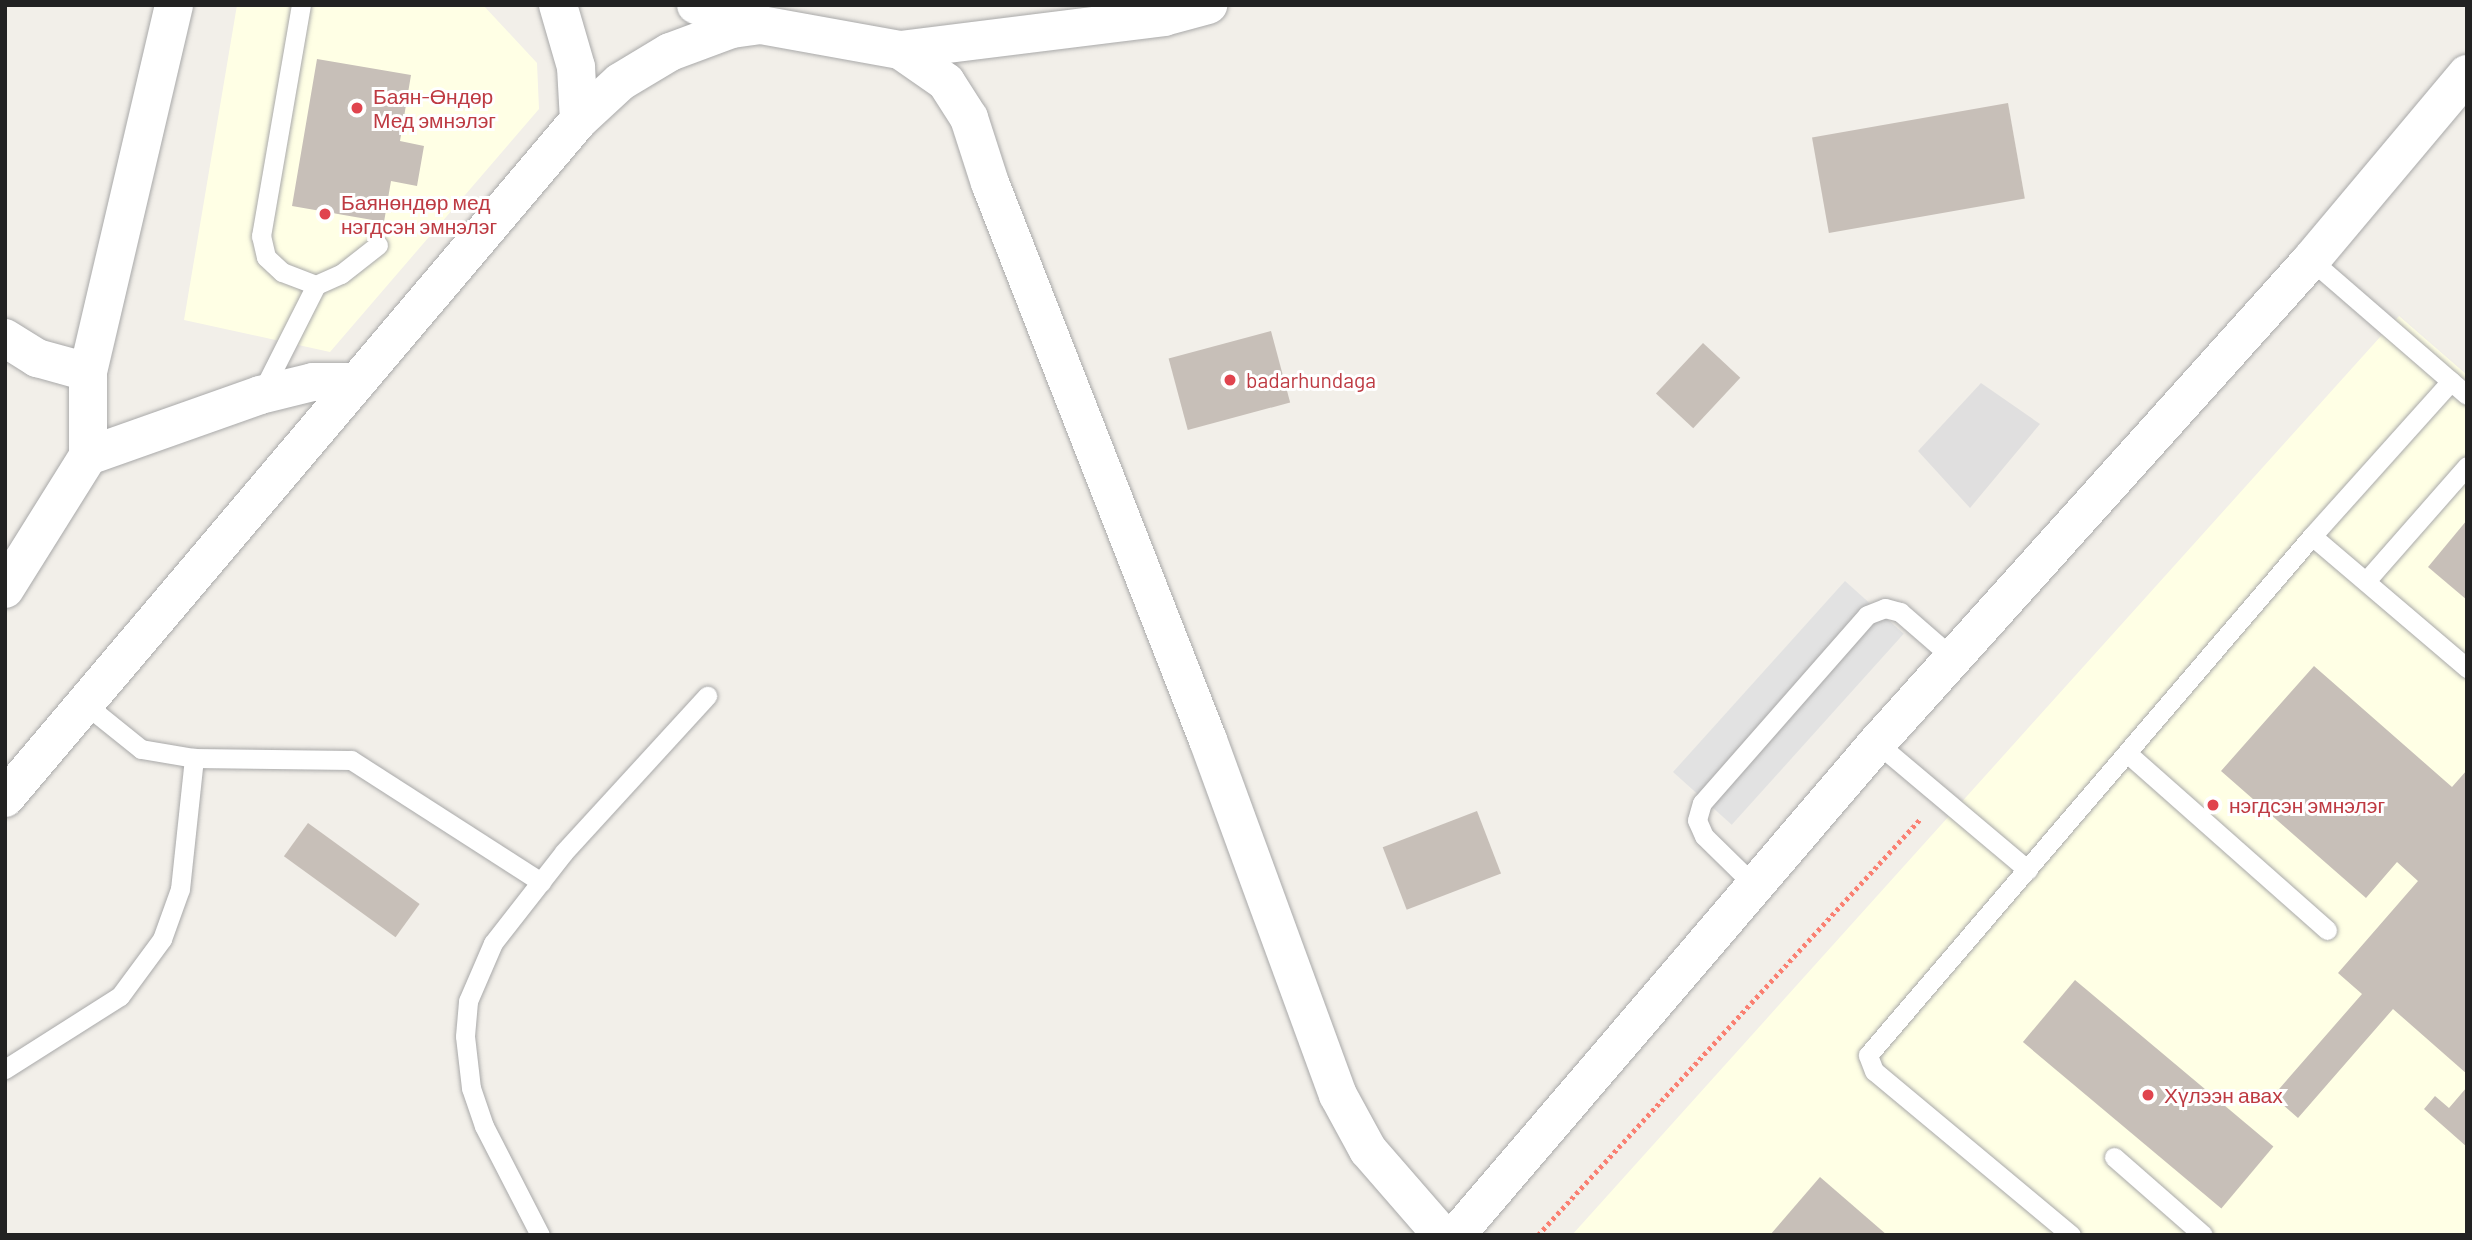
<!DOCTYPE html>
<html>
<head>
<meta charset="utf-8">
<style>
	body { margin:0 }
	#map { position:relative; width:2472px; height:1240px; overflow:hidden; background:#f2efe9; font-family:Barlow,sans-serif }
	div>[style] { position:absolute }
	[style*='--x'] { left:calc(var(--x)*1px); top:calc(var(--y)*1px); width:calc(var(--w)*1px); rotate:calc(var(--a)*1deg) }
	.residential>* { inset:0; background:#e0dfdf }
	.education>* { inset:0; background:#ffffe5 }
	.parking>* { inset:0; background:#e2e2e2; transform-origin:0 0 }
	.building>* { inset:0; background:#c7bfb8; transform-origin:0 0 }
	.path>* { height:4.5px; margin-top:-2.25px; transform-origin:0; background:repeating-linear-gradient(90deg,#fa8072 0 3.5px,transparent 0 7px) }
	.roads { filter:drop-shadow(0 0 2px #a9a9a9) drop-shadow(0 0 2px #a9a9a9) }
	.lane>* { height:19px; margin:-9.5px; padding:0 9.5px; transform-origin:9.5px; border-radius:9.5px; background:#fff }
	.street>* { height:38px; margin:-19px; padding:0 19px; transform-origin:19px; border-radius:19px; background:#fff }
	.dots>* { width:19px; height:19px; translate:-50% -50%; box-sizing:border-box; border:4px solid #fff; border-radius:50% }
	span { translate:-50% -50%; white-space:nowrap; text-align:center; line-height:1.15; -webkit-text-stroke:6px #fff; paint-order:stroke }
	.health-label { font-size:21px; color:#be3a42 }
	.left { translate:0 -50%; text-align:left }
	.frame { position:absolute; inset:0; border:7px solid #222; pointer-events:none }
</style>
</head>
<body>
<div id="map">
	<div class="residential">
		<i style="clip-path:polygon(1981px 383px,2040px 424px,1970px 508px,1918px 451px)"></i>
	</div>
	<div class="education">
		<i style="clip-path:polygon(237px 5px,483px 5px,537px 63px,539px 109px,330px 352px,184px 320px)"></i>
		<i style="clip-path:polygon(2399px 316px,2467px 375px,2467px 1235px,1572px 1235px)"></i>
	</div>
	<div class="parking">
		<i style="left:1845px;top:581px;width:79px;height:257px;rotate:42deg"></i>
	</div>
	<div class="building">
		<i style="clip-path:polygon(317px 59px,411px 75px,400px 141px,424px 146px,417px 186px,391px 181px,384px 222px,292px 206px)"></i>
		<i style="left:2008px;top:103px;width:97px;height:199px;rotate:80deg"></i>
		<i style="left:1271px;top:331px;width:74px;height:106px;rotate:75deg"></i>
		<i style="left:1703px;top:343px;width:51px;height:69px;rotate:43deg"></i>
		<i style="clip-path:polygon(2467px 520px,2467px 600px,2428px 567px)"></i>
		<i style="clip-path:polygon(2314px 666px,2452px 787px,2467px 770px,2467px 1074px,2393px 1009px,2298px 1118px,2273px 1096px,2362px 994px,2338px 973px,2418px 881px,2397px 862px,2366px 898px,2221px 771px)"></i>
		<i style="left:1477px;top:811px;width:67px;height:101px;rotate:69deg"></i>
		<i style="left:308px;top:823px;width:138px;height:41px;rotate:36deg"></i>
		<i style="left:2075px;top:980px;width:259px;height:81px;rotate:40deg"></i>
		<i style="clip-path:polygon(2467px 1087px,2467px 1147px,2424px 1109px,2435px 1096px,2449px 1108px)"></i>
		<i style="clip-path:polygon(1820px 1177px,1887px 1235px,1770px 1235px)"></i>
	</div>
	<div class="path">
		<i style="--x:1538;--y:1235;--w:566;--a:-47.43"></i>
	</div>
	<div class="roads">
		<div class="lane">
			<i style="--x:2311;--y:260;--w:206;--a:40.9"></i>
			<i style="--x:316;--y:285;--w:27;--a:-24"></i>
			<i style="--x:341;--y:274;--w:47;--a:-38.1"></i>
			<i style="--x:261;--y:394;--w:122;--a:-63.2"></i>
			<i style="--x:316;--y:285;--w:36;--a:-159"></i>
			<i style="--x:282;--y:272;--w:22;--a:-137"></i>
			<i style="--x:266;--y:257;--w:22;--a:-103"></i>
			<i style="--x:261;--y:236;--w:234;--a:-80.2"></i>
			<i style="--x:2312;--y:536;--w:204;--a:40.4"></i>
			<i style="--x:2366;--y:581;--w:153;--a:-48.7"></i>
			<i style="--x:85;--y:704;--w:72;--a:38.8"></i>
			<i style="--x:141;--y:749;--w:54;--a:9.6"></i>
			<i style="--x:194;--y:758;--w:157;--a:0.7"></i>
			<i style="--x:351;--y:760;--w:226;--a:32.7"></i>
			<i style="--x:1877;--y:743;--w:197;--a:40.1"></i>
			<i style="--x:2127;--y:753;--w:267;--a:41.5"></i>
			<i style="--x:1755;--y:886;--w:71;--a:-135.6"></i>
			<i style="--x:1704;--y:836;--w:17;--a:-114"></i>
			<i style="--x:1697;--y:820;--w:18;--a:-74"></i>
			<i style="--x:1702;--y:803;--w:250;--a:-48.7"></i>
			<i style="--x:1867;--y:615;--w:19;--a:-21"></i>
			<i style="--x:1885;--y:608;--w:16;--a:15"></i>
			<i style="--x:1900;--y:612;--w:70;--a:41"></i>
			<i style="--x:5;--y:1069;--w:136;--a:-32.4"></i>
			<i style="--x:120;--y:996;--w:71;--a:-53.6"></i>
			<i style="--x:162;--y:939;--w:53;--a:-70.2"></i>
			<i style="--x:180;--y:889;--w:132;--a:-83.9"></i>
			<i style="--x:2114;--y:1157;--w:118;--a:41.2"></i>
			<i style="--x:540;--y:1235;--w:123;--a:-117.2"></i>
			<i style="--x:484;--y:1126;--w:40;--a:-108.9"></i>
			<i style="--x:471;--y:1088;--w:52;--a:-96.6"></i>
			<i style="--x:465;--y:1036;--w:35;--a:-85"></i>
			<i style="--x:468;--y:1001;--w:63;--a:-66.7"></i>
			<i style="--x:493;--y:943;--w:115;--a:-52"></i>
			<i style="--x:564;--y:852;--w:212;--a:-47.5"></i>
			<i style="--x:2071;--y:1235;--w:256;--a:-140.2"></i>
			<i style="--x:1874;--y:1071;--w:17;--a:-111"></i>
			<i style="--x:1868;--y:1055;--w:683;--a:-49.45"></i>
			<i style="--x:2312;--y:536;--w:208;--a:-48.1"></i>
		</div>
		<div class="street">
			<i style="--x:558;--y:5;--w:65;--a:73.8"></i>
			<i style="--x:576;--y:67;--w:53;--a:86.8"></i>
			<i style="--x:696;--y:5;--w:66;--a:16.8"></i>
			<i style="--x:900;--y:50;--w:266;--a:-7.1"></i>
			<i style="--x:1164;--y:17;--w:46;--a:-15.3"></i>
			<i style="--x:5;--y:338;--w:38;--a:32"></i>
			<i style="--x:37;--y:358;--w:53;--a:15.4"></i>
			<i style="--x:88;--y:456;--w:182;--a:-19.5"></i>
			<i style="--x:260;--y:395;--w:55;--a:-13.8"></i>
			<i style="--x:313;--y:382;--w:44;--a:0"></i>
			<i style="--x:5;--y:589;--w:157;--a:-58"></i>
			<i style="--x:88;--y:456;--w:84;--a:-90"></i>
			<i style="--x:88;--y:372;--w:377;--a:-76.8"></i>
			<i style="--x:5;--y:798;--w:888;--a:-49.75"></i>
			<i style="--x:579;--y:120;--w:56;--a:-42.8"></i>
			<i style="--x:620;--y:82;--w:58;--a:-31"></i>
			<i style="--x:670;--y:52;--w:66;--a:-20.4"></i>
			<i style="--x:732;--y:29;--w:29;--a:-8"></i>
			<i style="--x:761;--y:25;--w:141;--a:10.2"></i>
			<i style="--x:900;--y:50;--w:56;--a:34.8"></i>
			<i style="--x:946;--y:82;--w:43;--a:57.4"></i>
			<i style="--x:969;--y:118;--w:68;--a:72.1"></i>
			<i style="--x:990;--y:183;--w:598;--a:68.63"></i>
			<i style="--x:1208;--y:740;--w:378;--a:69.9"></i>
			<i style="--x:1338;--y:1095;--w:63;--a:61.4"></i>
			<i style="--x:1368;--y:1150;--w:113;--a:49"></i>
			<i style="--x:1456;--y:1235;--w:648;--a:-49.45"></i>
			<i style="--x:1877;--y:743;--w:649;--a:-48.06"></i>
			<i style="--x:2311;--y:260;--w:243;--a:-50"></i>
		</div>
	</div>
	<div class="dots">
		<i style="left:357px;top:108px;background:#e0444e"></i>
		<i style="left:325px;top:214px;background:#e0444e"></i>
		<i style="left:1230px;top:380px;background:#e0444e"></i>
		<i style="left:2213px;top:805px;background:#e0444e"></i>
		<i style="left:2148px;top:1095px;background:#e0444e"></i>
	</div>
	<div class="health-label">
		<span class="left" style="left:373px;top:108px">Баян-Өндөр<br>Мед эмнэлэг</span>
		<span class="left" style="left:341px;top:214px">Баянөндөр мед<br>нэгдсэн эмнэлэг</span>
		<span class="left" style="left:1246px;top:380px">badarhundaga</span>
		<span class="left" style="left:2229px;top:805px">нэгдсэн эмнэлэг</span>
		<span class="left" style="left:2164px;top:1095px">Хүлээн авах</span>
	</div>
	<div class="frame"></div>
</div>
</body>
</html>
